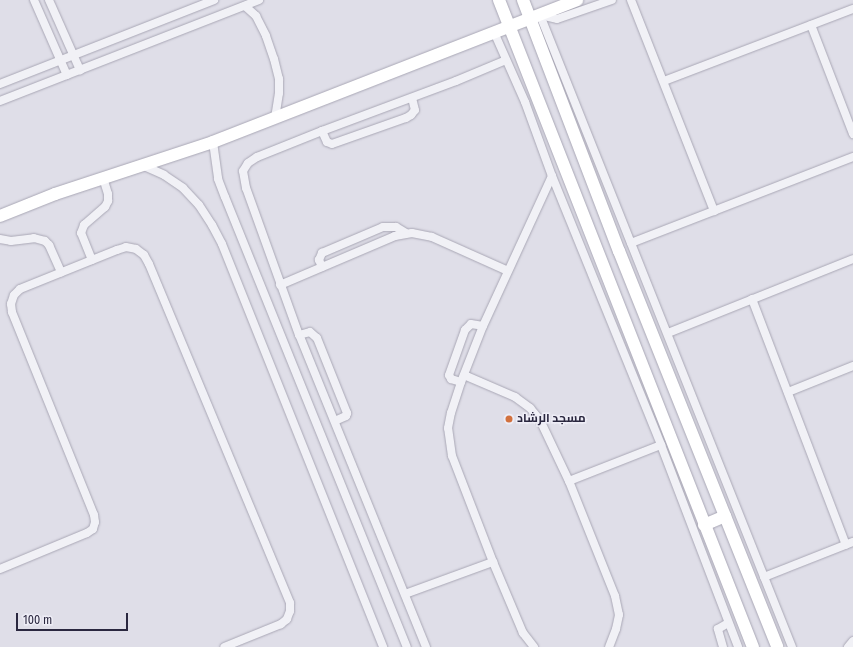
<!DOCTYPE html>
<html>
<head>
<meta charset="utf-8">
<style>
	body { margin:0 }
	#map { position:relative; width:853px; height:647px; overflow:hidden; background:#dfdee8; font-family:"Fira Sans Condensed",Cairo,sans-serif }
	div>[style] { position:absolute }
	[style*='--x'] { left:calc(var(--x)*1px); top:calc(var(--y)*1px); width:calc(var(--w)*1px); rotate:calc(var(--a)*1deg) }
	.roads { filter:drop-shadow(0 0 1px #a9a7b5) drop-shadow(0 0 1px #a9a7b5) }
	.street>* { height:8px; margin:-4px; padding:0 4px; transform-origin:4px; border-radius:4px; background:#f1f1f6 }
	.secondary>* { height:12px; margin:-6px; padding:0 6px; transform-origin:6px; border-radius:6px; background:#fff }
	.dots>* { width:11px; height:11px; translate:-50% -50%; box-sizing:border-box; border:2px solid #eeedf6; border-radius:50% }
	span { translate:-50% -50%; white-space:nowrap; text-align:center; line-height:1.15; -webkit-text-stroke:3px #eeedf6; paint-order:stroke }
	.poi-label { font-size:12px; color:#2a273f; font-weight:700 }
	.left { translate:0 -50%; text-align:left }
	.scale { position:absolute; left:16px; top:613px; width:112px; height:18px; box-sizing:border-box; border:2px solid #2a273f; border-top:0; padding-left:5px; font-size:12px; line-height:14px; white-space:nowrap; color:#2a273f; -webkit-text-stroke:3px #eeedf6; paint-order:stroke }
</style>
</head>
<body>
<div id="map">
	<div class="roads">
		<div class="street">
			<i style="--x:34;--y:0;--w:82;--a:66.3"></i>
			<i style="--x:49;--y:0;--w:77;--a:66.1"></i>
			<i style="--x:631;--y:0;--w:227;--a:68.5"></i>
			<i style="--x:245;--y:6;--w:15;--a:42"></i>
			<i style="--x:256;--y:16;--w:22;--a:63"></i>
			<i style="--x:266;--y:36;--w:24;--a:71"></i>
			<i style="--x:274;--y:59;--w:21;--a:76"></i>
			<i style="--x:279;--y:79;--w:14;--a:90"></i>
			<i style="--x:279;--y:93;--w:25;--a:99"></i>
			<i style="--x:540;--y:15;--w:680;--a:68.26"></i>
			<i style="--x:540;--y:15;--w:17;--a:13"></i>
			<i style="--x:557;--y:19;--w:58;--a:-19.1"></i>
			<i style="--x:811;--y:25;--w:117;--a:68.9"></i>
			<i style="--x:494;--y:32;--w:77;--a:66.1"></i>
			<i style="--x:525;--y:102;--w:79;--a:70"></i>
			<i style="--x:552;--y:176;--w:290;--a:67.9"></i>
			<i style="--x:661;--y:445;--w:216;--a:69.1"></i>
			<i style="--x:664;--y:81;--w:202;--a:-20.9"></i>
			<i style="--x:0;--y:84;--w:230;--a:-21.4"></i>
			<i style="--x:0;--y:101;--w:278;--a:-21.3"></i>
			<i style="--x:322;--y:131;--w:12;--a:66"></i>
			<i style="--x:327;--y:142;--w:5;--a:22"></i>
			<i style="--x:332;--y:144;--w:78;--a:-19.4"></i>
			<i style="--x:406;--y:118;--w:6;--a:-31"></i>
			<i style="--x:411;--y:115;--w:6;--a:-51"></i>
			<i style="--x:415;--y:110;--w:12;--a:-104"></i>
			<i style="--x:213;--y:142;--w:37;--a:82"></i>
			<i style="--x:218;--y:179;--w:19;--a:69"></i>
			<i style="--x:225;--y:197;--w:485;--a:68"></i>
			<i style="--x:142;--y:165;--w:24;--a:24"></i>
			<i style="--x:164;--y:175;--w:23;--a:34"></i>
			<i style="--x:183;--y:188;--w:23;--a:47"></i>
			<i style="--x:199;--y:205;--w:24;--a:57"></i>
			<i style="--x:212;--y:225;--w:21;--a:62"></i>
			<i style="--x:222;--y:244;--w:434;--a:68.2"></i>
			<i style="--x:0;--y:239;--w:11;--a:10"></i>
			<i style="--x:11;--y:241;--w:23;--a:-7"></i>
			<i style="--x:34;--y:238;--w:11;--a:15"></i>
			<i style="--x:45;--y:241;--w:6;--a:45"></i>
			<i style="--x:49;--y:245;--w:30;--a:66"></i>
			<i style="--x:631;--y:243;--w:238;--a:-21.2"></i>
			<i style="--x:92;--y:260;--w:29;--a:-112"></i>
			<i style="--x:81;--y:233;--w:9;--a:-69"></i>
			<i style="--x:84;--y:225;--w:28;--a:-41"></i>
			<i style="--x:105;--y:207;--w:7;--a:-63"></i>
			<i style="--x:108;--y:201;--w:7;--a:-90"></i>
			<i style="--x:108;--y:194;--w:17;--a:-107"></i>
			<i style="--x:322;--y:267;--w:8;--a:-113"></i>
			<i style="--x:319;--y:260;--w:8;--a:-67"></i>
			<i style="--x:322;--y:253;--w:66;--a:-23.1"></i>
			<i style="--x:383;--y:227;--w:13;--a:0"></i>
			<i style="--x:396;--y:227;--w:12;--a:31"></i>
			<i style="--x:280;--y:285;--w:125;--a:-23.1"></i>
			<i style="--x:395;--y:236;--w:17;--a:-10"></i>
			<i style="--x:412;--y:233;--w:20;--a:11"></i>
			<i style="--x:432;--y:237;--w:83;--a:24.1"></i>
			<i style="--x:752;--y:299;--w:263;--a:69.1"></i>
			<i style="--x:668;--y:333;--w:199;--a:-21.8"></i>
			<i style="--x:299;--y:335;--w:11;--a:-15"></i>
			<i style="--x:310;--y:332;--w:9;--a:41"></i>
			<i style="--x:317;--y:338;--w:81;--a:68.2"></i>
			<i style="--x:347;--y:413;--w:3;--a:108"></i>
			<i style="--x:346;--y:416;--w:12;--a:156"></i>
			<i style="--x:464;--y:375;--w:56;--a:23.3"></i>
			<i style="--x:515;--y:397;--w:19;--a:36"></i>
			<i style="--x:530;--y:408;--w:16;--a:50"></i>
			<i style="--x:540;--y:420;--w:68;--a:64.6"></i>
			<i style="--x:569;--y:481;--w:124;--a:68.2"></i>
			<i style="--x:615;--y:596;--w:19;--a:78"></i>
			<i style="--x:619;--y:615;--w:14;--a:102"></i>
			<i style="--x:616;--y:629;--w:19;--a:111"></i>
			<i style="--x:461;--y:382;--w:10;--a:-163"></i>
			<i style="--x:451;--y:379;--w:4;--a:-117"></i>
			<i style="--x:449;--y:375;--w:48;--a:-70.4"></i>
			<i style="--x:465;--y:330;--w:8;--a:-45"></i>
			<i style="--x:471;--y:324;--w:12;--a:9"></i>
			<i style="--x:788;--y:392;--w:70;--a:-21.8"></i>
			<i style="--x:569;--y:481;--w:99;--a:-21.4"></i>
			<i style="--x:0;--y:569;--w:94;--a:-22.5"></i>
			<i style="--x:87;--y:533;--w:7;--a:-34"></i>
			<i style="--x:93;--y:529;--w:7;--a:-74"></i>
			<i style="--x:95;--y:522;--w:7;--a:-98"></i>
			<i style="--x:94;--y:515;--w:219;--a:-112"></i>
			<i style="--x:12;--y:312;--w:8;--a:-97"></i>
			<i style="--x:11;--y:304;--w:9;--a:-72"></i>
			<i style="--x:14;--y:295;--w:8;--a:-45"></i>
			<i style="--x:20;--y:289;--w:105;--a:-21.9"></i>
			<i style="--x:117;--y:250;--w:9;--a:-18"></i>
			<i style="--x:126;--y:247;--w:10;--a:11"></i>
			<i style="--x:136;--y:249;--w:10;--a:37"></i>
			<i style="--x:144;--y:255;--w:10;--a:61"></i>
			<i style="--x:149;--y:264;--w:367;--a:67.4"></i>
			<i style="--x:290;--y:603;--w:8;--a:90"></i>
			<i style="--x:290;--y:611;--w:9;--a:111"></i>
			<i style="--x:287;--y:619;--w:8;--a:140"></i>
			<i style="--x:281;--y:624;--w:61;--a:158"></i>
			<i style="--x:764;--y:577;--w:96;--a:-21.5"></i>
			<i style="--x:405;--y:594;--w:94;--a:-20"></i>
			<i style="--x:426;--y:647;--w:337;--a:-112.1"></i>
			<i style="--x:299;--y:335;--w:156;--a:-109.8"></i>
			<i style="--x:246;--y:188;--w:17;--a:-100"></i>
			<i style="--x:243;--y:171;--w:9;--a:-58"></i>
			<i style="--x:248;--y:163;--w:11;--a:-34"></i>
			<i style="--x:257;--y:157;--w:70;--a:-21.8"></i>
			<i style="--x:322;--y:131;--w:143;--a:-20.5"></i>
			<i style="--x:456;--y:81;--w:54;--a:-22.8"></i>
			<i style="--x:534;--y:647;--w:18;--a:-128"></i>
			<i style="--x:523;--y:633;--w:77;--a:-112.9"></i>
			<i style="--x:493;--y:562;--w:114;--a:-111.1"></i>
			<i style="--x:452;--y:456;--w:28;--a:-98"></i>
			<i style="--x:448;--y:428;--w:15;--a:-79"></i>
			<i style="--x:451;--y:413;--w:33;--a:-72"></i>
			<i style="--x:461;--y:382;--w:60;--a:-68.6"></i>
			<i style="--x:483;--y:326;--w:165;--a:-65.3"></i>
			<i style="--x:723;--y:647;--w:19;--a:-106"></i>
			<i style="--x:718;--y:629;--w:12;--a:-31"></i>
			<i style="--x:848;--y:647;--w:8;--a:-50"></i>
		</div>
		<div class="secondary">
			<i style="--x:499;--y:0;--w:695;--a:68.57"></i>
			<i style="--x:523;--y:0;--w:269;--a:69.1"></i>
			<i style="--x:619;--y:251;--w:426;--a:68.2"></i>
			<i style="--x:0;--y:216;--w:59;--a:-21.8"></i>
			<i style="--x:55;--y:194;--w:166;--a:-18.2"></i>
			<i style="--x:213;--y:142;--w:391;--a:-21.3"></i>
			<i style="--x:704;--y:525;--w:23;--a:-23"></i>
		</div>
	</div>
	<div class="dots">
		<i style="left:509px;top:419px;background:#d2713e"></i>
	</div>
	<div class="poi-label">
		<span class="left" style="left:517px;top:419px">مسجد الرشاد</span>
	</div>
	<div class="scale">100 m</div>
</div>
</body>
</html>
